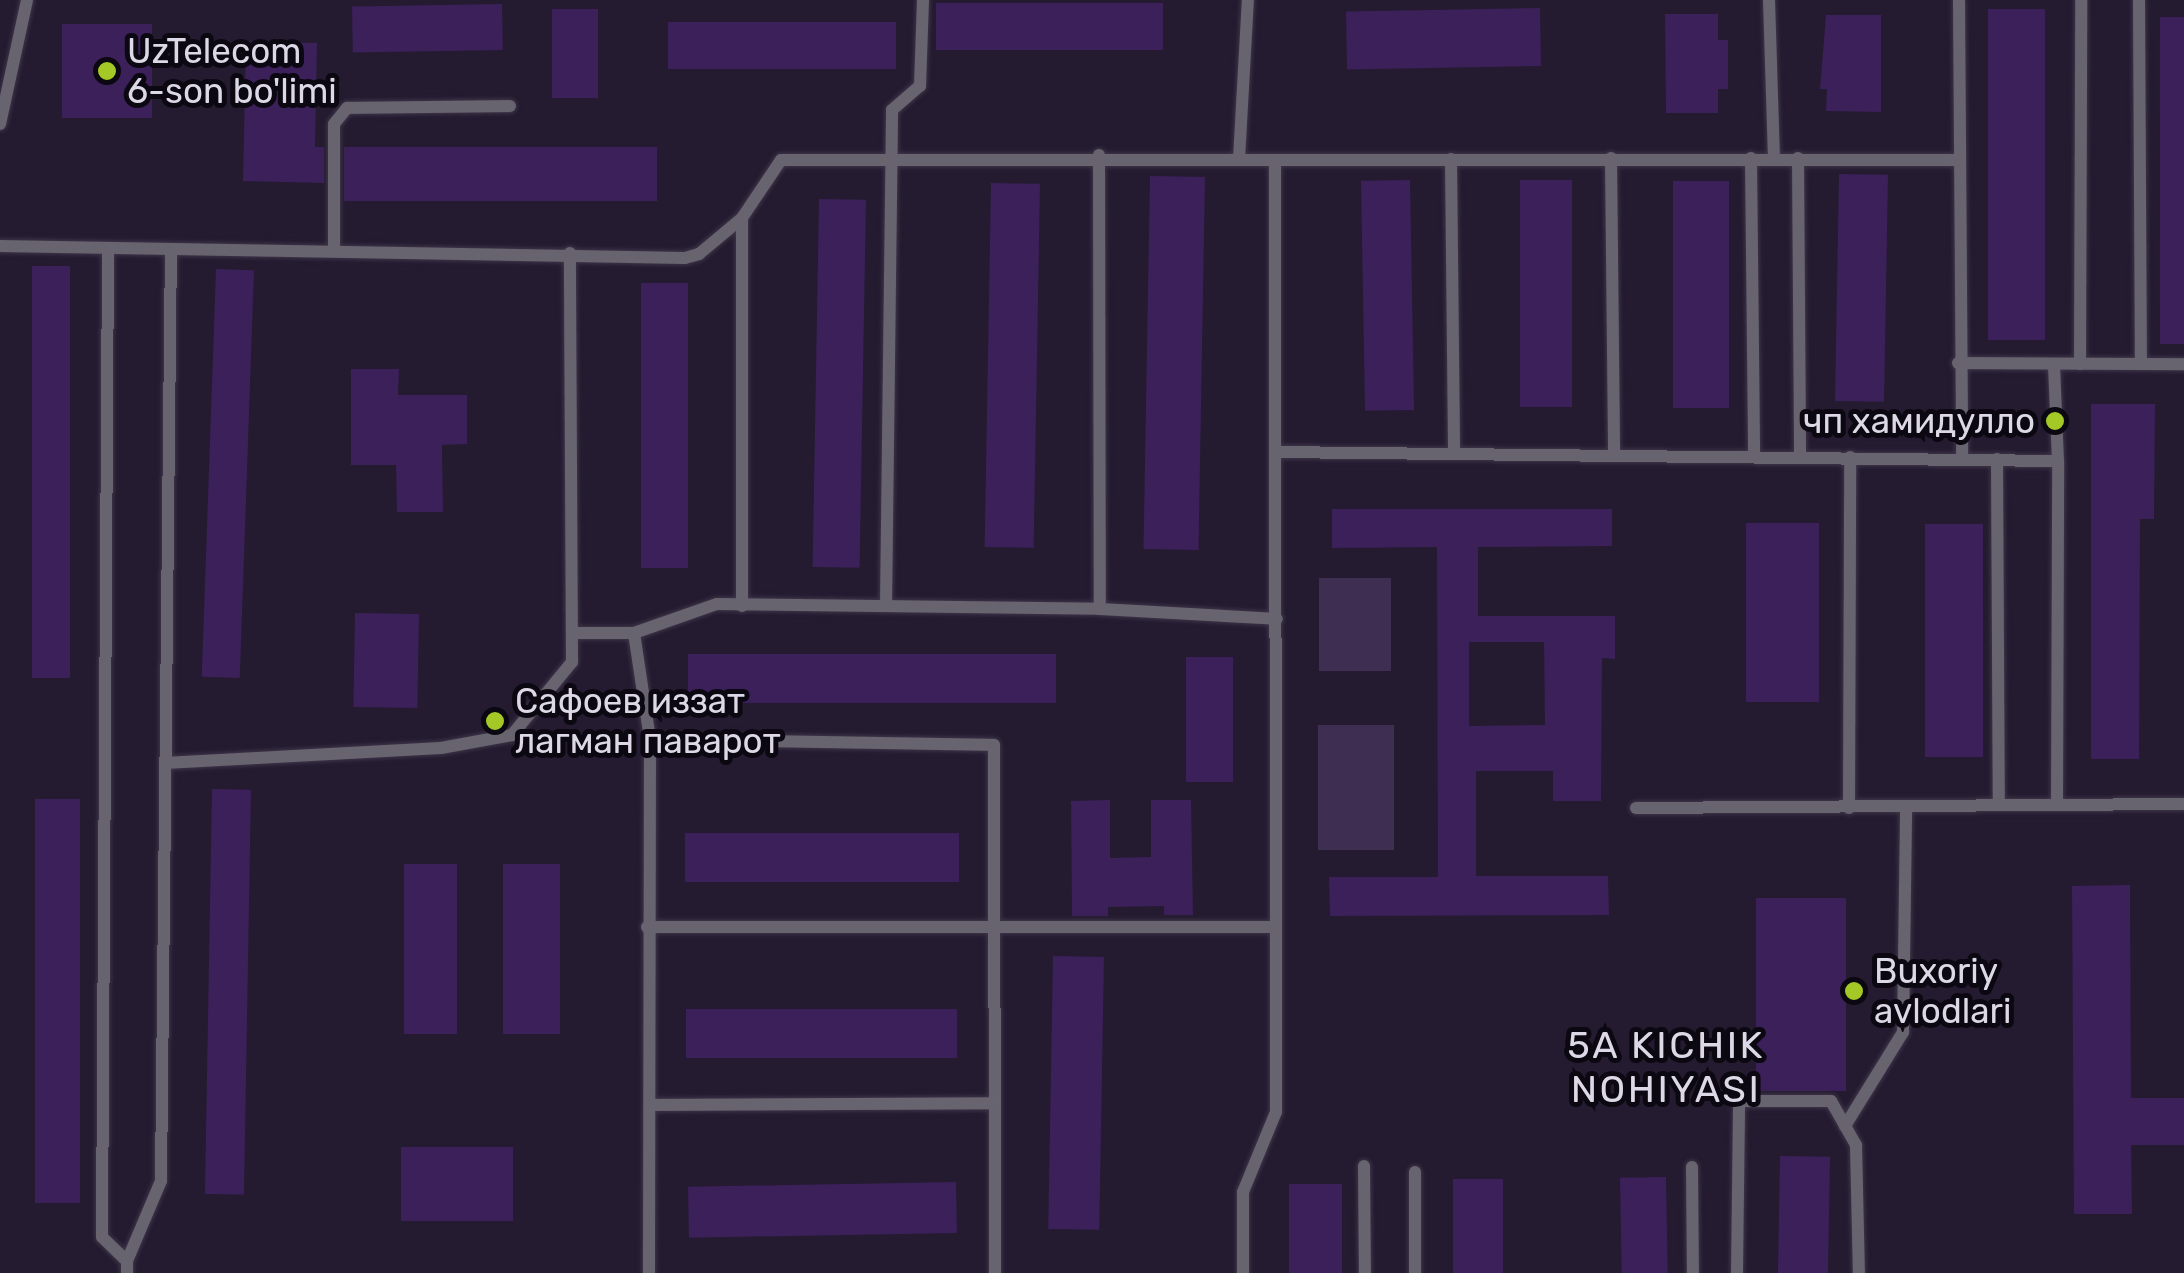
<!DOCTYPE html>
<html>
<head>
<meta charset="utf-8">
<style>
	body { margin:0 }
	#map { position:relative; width:2184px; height:1273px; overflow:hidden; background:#241b30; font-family:Rubik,sans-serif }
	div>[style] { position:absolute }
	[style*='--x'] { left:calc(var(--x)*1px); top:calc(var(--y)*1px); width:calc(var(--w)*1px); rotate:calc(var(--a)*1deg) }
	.green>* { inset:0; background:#3d2e52; transform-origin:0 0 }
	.building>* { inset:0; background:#3b2059; transform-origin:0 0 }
	.roads { filter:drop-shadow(0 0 2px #3e3549) drop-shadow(0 0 2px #3e3549) }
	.service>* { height:12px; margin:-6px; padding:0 6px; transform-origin:6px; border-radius:6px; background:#68646f }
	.dots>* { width:28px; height:28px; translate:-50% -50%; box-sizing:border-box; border:5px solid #0b0811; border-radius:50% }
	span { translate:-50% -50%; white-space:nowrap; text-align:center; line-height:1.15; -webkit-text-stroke:10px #0b0811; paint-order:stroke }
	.poi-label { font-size:35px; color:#ddd8e6 }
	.left { translate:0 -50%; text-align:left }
	.right { translate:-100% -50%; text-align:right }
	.neighbourhood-label { font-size:38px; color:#ddd8e6; letter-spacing:2.5px }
</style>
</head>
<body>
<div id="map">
	<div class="green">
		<i style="left:1319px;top:578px;width:72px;height:93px"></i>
		<i style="left:1318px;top:725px;width:76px;height:125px"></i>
	</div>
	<div class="building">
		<i style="left:936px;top:3px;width:227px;height:47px"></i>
		<i style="left:502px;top:4px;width:46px;height:150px;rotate:89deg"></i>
		<i style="left:1540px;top:8px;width:58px;height:194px;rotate:89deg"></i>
		<i style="left:552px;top:9px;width:46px;height:89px"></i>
		<i style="left:2045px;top:9px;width:331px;height:57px;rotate:90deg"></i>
		<i style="clip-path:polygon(1665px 14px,1718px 14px,1718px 40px,1728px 40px,1728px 89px,1718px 89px,1718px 113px,1666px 113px)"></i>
		<i style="clip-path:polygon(1826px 15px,1881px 15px,1881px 112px,1826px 111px,1827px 89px,1820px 89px)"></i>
		<i style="left:2160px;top:17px;width:24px;height:327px"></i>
		<i style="left:668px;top:22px;width:228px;height:47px"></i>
		<i style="left:62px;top:24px;width:90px;height:94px"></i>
		<i style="clip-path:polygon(246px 41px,317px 43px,315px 147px,324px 147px,324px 183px,243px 181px)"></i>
		<i style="left:344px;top:147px;width:313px;height:54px"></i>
		<i style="left:1839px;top:174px;width:49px;height:227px;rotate:1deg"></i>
		<i style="left:1150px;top:176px;width:55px;height:373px;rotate:1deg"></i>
		<i style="left:1410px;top:180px;width:230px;height:49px;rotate:89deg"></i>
		<i style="left:1572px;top:180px;width:227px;height:52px;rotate:90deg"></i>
		<i style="left:1673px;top:181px;width:56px;height:227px"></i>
		<i style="left:991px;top:183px;width:49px;height:364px;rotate:1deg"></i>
		<i style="left:819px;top:199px;width:47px;height:368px;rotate:1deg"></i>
		<i style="left:32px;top:266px;width:38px;height:412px"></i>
		<i style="left:216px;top:269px;width:38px;height:408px;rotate:2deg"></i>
		<i style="left:641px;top:283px;width:47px;height:285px"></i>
		<i style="clip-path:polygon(351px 369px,399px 369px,398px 395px,467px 395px,467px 444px,442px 445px,443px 512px,397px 512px,396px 465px,351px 465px)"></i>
		<i style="clip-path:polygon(2091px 404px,2155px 404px,2154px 519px,2140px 519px,2139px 759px,2091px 759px)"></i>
		<i style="clip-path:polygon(evenodd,1332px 509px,1612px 509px,1612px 546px,1478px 547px,1478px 616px,1615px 616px,1615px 659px,1602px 658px,1601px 801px,1553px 801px,1553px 771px,1476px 771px,1476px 876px,1608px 876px,1609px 915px,1330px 916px,1329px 877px,1438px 877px,1437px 547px,1332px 548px,1332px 509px,1469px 642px,1544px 642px,1545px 725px,1469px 726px,1469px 642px)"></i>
		<i style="left:1746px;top:523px;width:73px;height:179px"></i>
		<i style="left:1983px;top:524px;width:233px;height:58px;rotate:90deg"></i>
		<i style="left:355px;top:613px;width:64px;height:94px;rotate:1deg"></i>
		<i style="left:688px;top:654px;width:368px;height:49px"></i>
		<i style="left:1233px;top:657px;width:125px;height:47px;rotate:90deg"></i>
		<i style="left:212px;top:789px;width:39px;height:405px;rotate:1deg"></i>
		<i style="left:35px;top:799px;width:45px;height:404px"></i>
		<i style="clip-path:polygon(1110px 800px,1110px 858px,1151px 857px,1151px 800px,1191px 800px,1193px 915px,1164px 915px,1164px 906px,1108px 907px,1108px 916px,1072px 916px,1071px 801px)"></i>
		<i style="left:959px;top:833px;width:49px;height:274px;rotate:90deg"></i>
		<i style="left:404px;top:864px;width:53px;height:170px"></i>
		<i style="left:503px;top:864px;width:57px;height:170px"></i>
		<i style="clip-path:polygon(2130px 885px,2131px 1098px,2184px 1098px,2184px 1145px,2131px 1145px,2132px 1214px,2074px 1214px,2072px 886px)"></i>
		<i style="left:1756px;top:898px;width:90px;height:193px"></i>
		<i style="left:1053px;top:956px;width:51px;height:273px;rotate:1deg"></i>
		<i style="left:686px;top:1009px;width:271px;height:49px"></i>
		<i style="left:513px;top:1147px;width:74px;height:112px;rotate:90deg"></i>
		<i style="left:1780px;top:1156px;width:50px;height:117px;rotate:1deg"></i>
		<i style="left:1666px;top:1177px;width:96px;height:46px;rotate:89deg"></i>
		<i style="left:1453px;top:1179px;width:50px;height:94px"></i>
		<i style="left:956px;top:1182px;width:51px;height:268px;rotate:89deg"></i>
		<i style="left:1289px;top:1184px;width:53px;height:89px"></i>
	</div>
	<div class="roads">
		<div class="service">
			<i style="--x:1769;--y:0;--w:158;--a:88.2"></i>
			<i style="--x:1959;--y:0;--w:459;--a:89.6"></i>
			<i style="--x:2139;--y:0;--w:364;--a:89.7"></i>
			<i style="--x:0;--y:124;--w:127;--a:-77.7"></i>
			<i style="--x:1099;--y:155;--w:454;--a:89.9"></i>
			<i style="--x:1611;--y:158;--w:295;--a:89.4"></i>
			<i style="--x:1751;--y:158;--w:297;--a:89.4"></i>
			<i style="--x:1798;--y:158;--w:298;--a:89.6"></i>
			<i style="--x:1239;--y:159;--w:159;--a:-86.8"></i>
			<i style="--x:1451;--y:159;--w:293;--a:89.4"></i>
			<i style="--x:742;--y:218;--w:388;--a:90"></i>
			<i style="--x:0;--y:246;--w:685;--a:1"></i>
			<i style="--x:685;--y:258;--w:15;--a:-16"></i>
			<i style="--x:699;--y:254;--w:56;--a:-39.9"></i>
			<i style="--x:742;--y:218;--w:70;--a:-56.1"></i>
			<i style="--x:781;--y:160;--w:1178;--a:0"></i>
			<i style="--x:334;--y:249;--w:125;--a:-90"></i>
			<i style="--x:334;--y:124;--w:21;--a:-51"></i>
			<i style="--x:347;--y:108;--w:163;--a:-0.7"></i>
			<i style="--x:108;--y:250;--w:987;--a:90.35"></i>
			<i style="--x:102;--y:1237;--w:35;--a:44"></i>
			<i style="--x:127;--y:1261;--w:12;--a:90"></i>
			<i style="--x:1958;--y:363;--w:226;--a:0.3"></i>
			<i style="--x:2080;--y:364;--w:364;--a:-89.8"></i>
			<i style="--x:1276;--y:452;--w:782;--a:0.66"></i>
			<i style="--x:2058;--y:461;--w:97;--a:-92.4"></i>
			<i style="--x:1997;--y:459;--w:345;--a:89.7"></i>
			<i style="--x:886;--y:606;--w:496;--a:-89.3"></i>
			<i style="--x:892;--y:110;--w:37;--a:-41"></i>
			<i style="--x:920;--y:86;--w:86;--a:-88"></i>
			<i style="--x:577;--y:633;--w:57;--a:0"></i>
			<i style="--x:634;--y:633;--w:88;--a:-19.3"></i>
			<i style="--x:717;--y:604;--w:383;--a:0.7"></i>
			<i style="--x:1100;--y:609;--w:177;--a:3.2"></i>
			<i style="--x:634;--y:633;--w:107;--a:81.4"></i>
			<i style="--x:650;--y:739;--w:534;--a:90.11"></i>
			<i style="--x:650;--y:739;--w:344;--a:1"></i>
			<i style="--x:994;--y:745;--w:528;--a:89.89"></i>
			<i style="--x:165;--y:763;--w:276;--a:-3.1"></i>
			<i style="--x:441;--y:748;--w:72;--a:-10.4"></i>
			<i style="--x:512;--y:735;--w:94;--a:-50.6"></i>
			<i style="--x:572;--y:662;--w:409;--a:-90.3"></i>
			<i style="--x:2057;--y:804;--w:343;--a:-89.8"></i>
			<i style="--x:1636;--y:808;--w:548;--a:-0.42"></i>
			<i style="--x:1849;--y:808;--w:351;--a:-89.8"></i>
			<i style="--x:647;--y:927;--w:627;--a:0"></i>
			<i style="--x:650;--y:1105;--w:344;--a:-0.3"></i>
			<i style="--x:1845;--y:1126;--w:110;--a:-58.3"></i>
			<i style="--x:1903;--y:1032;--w:224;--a:-89.2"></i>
			<i style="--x:1364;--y:1166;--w:107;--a:89.5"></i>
			<i style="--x:1692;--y:1167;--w:106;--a:89.5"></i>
			<i style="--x:127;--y:1261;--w:87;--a:-67"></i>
			<i style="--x:161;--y:1181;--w:932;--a:-89.39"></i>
			<i style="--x:1243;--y:1273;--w:81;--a:-90"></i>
			<i style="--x:1243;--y:1192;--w:87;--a:-67.6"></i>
			<i style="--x:1276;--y:1112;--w:952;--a:-90.06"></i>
			<i style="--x:1415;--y:1273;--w:101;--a:-90"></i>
			<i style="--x:1737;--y:1273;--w:172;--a:-89.3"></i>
			<i style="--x:1739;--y:1101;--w:92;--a:0"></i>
			<i style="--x:1831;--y:1101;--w:51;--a:60.4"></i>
			<i style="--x:1856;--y:1145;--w:128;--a:88.7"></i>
		</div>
	</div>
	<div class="dots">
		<i style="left:107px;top:71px;background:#a4c825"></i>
		<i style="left:2055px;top:421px;background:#a4c825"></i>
		<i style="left:495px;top:721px;background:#a4c825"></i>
		<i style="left:1854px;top:991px;background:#a4c825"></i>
	</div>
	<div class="poi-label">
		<span class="left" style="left:127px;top:71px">UzTelecom<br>6-son bo'limi</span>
		<span class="right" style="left:2035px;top:421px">чп хамидулло</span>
		<span class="left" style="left:515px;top:721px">Сафоев иззат<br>лагман паварот</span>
		<span class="left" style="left:1874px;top:991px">Buxoriy<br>avlodlari</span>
	</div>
	<div class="neighbourhood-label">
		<span style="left:1666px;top:1068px">5A KICHIK<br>NOHIYASI</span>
	</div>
</div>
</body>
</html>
